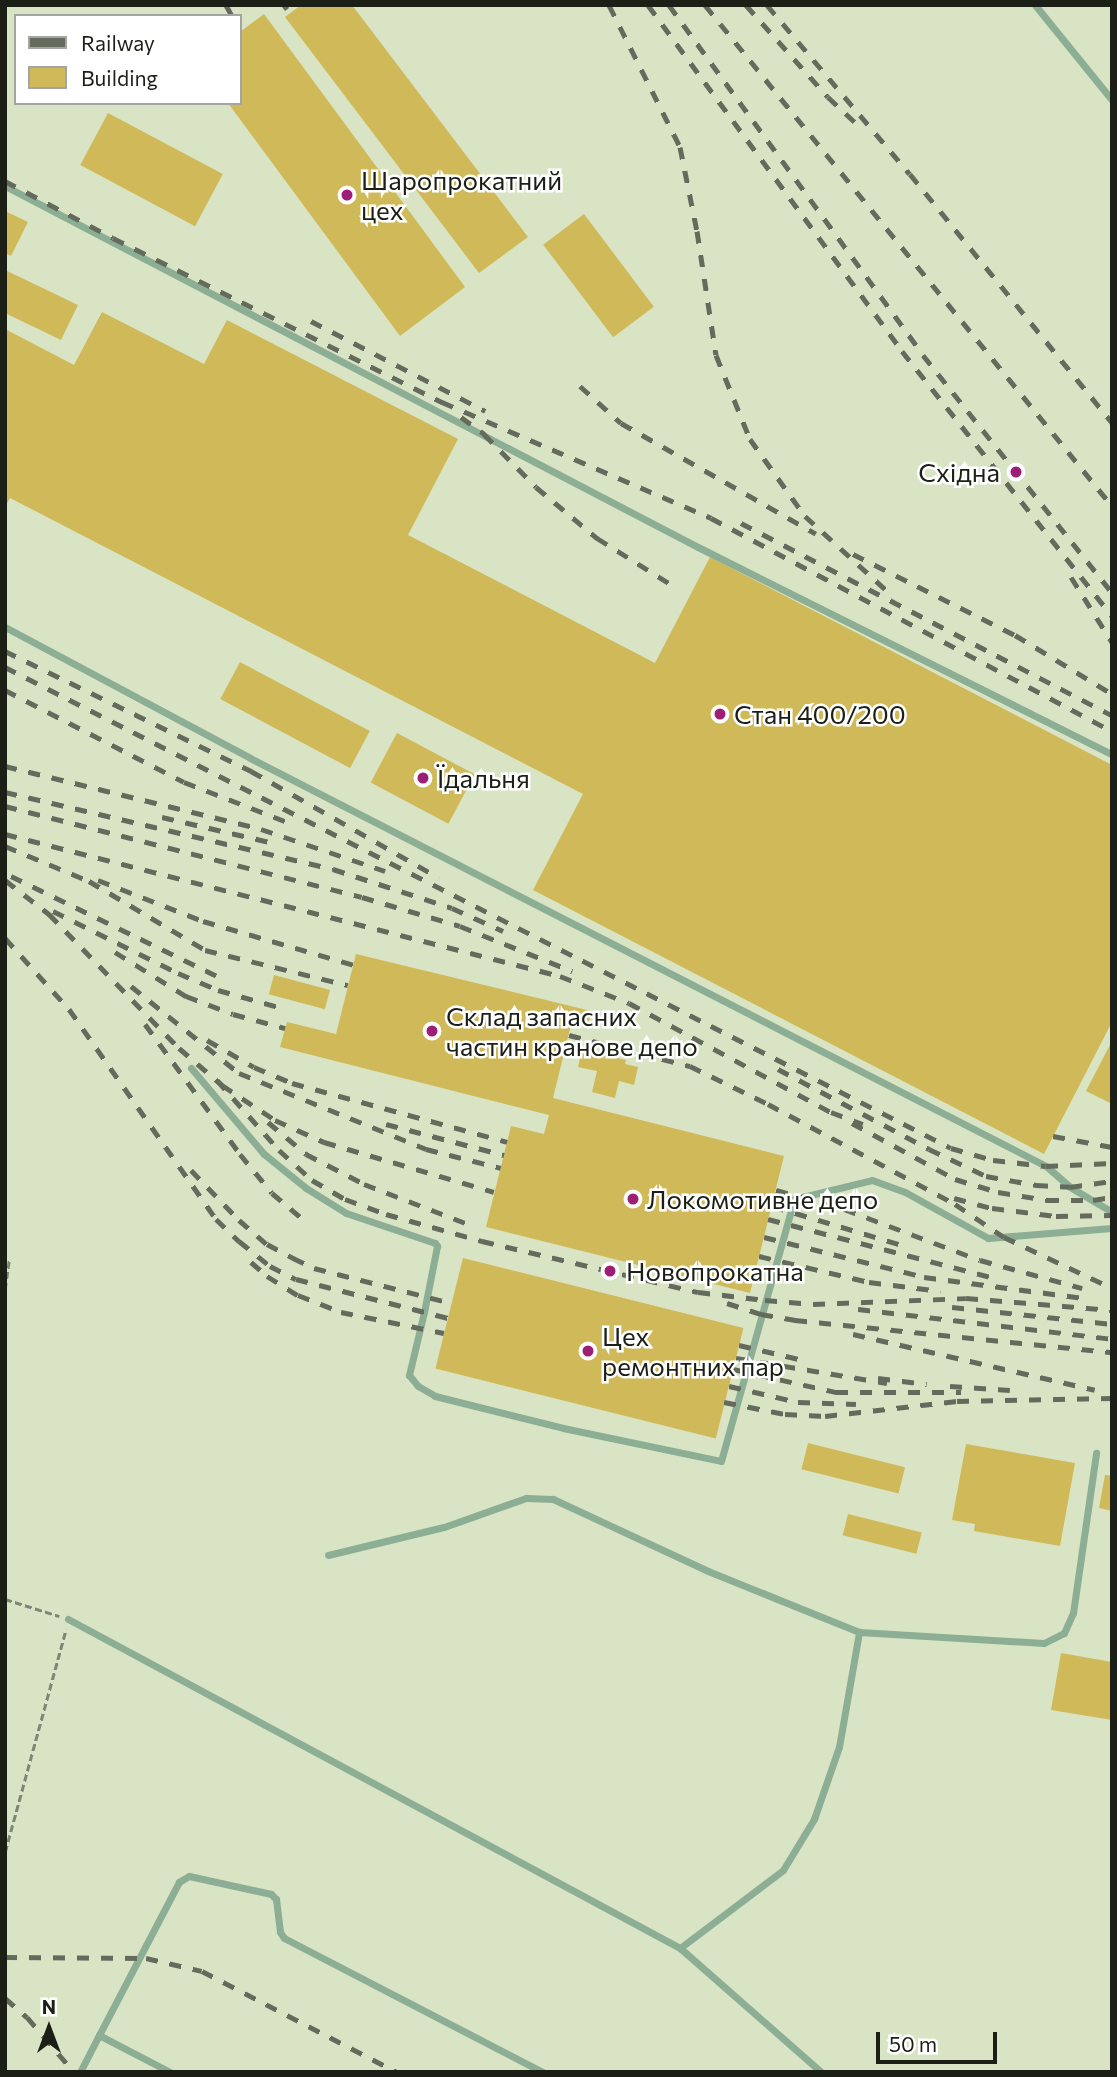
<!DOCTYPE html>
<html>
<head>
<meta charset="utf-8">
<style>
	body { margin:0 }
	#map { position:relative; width:1117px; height:2077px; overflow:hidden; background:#e3edd4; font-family:Commissioner,sans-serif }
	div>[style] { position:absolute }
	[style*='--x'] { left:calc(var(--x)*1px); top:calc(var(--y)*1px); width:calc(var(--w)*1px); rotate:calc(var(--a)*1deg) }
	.built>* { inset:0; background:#d8e4c4 }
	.building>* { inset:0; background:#d0b958; transform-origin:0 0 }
	.path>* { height:2.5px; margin-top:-1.25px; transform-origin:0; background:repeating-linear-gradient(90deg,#808675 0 7px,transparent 0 10.5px) }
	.lane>* { height:7px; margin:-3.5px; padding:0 3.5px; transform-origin:3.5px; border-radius:3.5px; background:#8bae94 }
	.rail>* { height:5px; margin-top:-2.5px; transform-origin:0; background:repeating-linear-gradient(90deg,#656b5c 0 12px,transparent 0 24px) }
	.dots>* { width:19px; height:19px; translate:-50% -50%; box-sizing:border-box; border:4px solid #fff; border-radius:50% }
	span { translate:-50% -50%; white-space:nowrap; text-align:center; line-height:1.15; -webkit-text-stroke:5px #fff; paint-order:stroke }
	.poi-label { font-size:26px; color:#1c1f16 }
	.left { translate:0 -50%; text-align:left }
	.right { translate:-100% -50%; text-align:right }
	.frame { position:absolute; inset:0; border:7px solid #1c1f16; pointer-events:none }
	.legend { position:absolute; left:14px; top:14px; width:228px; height:91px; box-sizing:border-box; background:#fff; border:2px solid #a4a5a2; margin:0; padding:9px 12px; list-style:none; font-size:21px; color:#1c1f16 }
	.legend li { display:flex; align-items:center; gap:14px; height:35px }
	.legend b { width:35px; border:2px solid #a4a5a2 }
	.north { position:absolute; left:14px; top:1993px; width:70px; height:70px; -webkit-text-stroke:5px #fff; paint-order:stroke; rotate:0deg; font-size:19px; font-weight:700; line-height:28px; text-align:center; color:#1c1f16 }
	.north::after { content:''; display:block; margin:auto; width:24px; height:32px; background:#1c1f16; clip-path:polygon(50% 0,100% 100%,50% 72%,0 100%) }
	.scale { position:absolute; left:876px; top:2032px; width:121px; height:32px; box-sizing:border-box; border:4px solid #1c1f16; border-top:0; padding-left:9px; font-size:21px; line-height:24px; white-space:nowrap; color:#1c1f16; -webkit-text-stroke:5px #fff; paint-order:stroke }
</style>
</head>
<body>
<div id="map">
	<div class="built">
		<i style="clip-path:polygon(evenodd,5px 5px,1112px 5px,1112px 2072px,5px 2072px,5px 5px,16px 16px,240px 16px,240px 103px,16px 103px,16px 16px)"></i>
	</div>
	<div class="building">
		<i style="clip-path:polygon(301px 5px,352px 5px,528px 237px,479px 273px,285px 17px)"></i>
		<i style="clip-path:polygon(264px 14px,465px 287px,400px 336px,228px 103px,240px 103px,240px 32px)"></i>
		<i style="left:108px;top:113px;width:130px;height:59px;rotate:28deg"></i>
		<i style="clip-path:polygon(5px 211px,28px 222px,11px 256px,5px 253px)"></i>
		<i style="left:584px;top:214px;width:116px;height:51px;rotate:53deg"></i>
		<i style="clip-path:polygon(5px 270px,78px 305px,61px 340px,5px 313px)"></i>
		<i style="clip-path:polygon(102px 312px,204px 364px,227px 320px,458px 439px,408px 535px,655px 663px,710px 557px,1112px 765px,1112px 1022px,1044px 1154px,533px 890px,583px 794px,10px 498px,5px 507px,5px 329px,74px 365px)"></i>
		<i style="left:240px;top:662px;width:147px;height:42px;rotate:28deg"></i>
		<i style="left:397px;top:733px;width:88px;height:56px;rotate:28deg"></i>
		<i style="clip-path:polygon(356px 954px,591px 1011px,589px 1021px,573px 1017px,553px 1098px,784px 1156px,750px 1293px,486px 1227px,511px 1126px,544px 1134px,549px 1115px,280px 1047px,287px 1022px,336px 1034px)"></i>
		<i style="left:274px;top:975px;width:58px;height:20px;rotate:15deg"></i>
		<i style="clip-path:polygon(1112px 1041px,1112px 1104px,1086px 1091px)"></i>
		<i style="clip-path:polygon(582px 1050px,626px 1060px,625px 1064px,638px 1067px,634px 1085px,619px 1081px,615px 1098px,592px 1092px,597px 1071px,578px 1067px)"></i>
		<i style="left:463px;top:1258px;width:289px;height:114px;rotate:14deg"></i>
		<i style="left:808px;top:1443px;width:100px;height:27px;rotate:14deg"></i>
		<i style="clip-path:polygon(966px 1444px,1075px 1463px,1060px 1546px,974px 1531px,975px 1524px,952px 1520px)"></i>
		<i style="clip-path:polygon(1105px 1475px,1112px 1476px,1112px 1511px,1099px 1508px)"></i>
		<i style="left:848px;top:1514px;width:76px;height:22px;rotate:14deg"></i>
		<i style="clip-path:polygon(1061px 1653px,1112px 1662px,1112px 1720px,1051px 1710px)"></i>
	</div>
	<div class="path">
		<i style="--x:5;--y:1289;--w:29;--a:-82"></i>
		<i style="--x:5;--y:1599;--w:57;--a:17.5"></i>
		<i style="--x:5;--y:1852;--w:231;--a:-74.7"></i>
	</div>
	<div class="lane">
		<i style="--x:1035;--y:5;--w:122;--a:51"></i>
		<i style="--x:5;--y:186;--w:781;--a:27.52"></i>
		<i style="--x:698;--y:547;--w:463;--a:26.6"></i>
		<i style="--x:5;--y:627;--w:278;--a:28.1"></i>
		<i style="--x:250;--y:758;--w:894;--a:27.14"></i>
		<i style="--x:1046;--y:1166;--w:32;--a:41"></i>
		<i style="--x:1070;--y:1187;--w:49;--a:30.8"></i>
		<i style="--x:191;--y:1068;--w:113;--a:49.7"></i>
		<i style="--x:264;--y:1154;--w:54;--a:39"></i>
		<i style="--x:306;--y:1188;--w:47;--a:32"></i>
		<i style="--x:346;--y:1213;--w:94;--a:18.6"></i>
		<i style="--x:435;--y:1243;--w:4;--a:56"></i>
		<i style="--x:437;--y:1246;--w:67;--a:101.1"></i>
		<i style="--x:424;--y:1312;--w:65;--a:103.4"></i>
		<i style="--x:409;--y:1375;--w:14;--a:51"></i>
		<i style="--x:418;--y:1386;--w:20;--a:30"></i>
		<i style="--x:435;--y:1396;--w:132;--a:14"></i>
		<i style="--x:563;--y:1428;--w:161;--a:11.8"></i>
		<i style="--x:721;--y:1461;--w:272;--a:-74.4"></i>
		<i style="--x:794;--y:1199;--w:80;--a:-13.7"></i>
		<i style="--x:872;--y:1180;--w:35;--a:20"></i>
		<i style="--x:905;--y:1192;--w:95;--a:29"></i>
		<i style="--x:988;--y:1238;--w:124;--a:-4.6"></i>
		<i style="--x:328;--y:1555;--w:119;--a:-13.6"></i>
		<i style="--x:444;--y:1527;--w:87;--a:-19.5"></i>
		<i style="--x:526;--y:1498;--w:27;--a:2"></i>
		<i style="--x:553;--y:1499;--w:171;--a:24.9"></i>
		<i style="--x:708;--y:1571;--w:163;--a:22"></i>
		<i style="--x:859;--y:1632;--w:185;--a:3.4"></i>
		<i style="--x:1044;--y:1643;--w:22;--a:-27"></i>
		<i style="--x:1064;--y:1633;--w:22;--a:-66"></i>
		<i style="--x:1073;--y:1613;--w:162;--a:-81.8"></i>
		<i style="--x:68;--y:1619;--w:695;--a:28.26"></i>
		<i style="--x:680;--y:1948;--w:188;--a:41.3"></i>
		<i style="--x:680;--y:1948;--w:129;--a:-37.1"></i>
		<i style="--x:783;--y:1870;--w:60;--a:-58.7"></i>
		<i style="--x:814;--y:1819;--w:76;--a:-70.9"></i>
		<i style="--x:839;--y:1747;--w:117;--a:-80.1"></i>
		<i style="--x:80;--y:2072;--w:42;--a:-62.8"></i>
		<i style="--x:170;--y:2072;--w:80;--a:-152.5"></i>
		<i style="--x:99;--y:2035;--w:173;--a:-62.4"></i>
		<i style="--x:179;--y:1882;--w:12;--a:-31"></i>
		<i style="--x:189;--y:1876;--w:84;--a:12.4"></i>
		<i style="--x:271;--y:1894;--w:7;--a:45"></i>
		<i style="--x:276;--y:1899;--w:33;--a:83"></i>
		<i style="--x:280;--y:1932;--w:7;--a:56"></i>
		<i style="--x:284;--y:1938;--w:292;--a:27.4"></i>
	</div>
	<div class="rail">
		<i style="--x:226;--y:5;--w:13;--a:61"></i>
		<i style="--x:284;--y:5;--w:5;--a:53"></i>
		<i style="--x:609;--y:5;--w:159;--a:63.4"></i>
		<i style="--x:680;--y:147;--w:86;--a:78.6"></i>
		<i style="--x:697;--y:231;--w:125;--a:81.3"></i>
		<i style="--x:716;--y:355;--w:91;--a:68"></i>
		<i style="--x:750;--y:439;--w:95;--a:54.5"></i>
		<i style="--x:805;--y:516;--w:110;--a:42.4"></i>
		<i style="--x:648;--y:5;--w:429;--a:53.7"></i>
		<i style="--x:902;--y:351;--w:338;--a:51.6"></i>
		<i style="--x:669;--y:5;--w:432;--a:54"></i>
		<i style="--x:923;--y:355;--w:304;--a:51.5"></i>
		<i style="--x:705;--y:5;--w:645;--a:50.91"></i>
		<i style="--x:746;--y:5;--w:123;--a:48.3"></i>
		<i style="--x:828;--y:97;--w:41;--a:43"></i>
		<i style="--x:767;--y:5;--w:221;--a:49.8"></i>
		<i style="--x:910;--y:174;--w:321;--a:50.9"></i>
		<i style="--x:5;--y:181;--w:122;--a:27.8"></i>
		<i style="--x:113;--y:238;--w:368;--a:26.5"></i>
		<i style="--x:442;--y:402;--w:293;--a:23.3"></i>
		<i style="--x:711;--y:518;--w:454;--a:28"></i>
		<i style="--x:311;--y:321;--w:196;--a:27.3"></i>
		<i style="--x:580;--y:386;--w:55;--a:42.1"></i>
		<i style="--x:621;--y:423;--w:224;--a:29.6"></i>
		<i style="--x:461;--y:417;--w:29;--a:36"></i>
		<i style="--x:484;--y:434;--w:74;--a:45.5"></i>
		<i style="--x:536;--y:487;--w:80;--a:39.9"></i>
		<i style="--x:597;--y:538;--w:92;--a:32.1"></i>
		<i style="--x:741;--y:523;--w:418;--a:27.4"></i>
		<i style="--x:853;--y:554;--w:181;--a:26.6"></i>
		<i style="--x:1015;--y:635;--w:114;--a:31.3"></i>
		<i style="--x:1071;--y:577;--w:77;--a:57.8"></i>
		<i style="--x:5;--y:651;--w:274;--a:26"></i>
		<i style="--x:251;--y:771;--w:216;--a:29.6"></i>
		<i style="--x:5;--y:667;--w:1061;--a:26.95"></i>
		<i style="--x:951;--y:1148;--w:44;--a:15.9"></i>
		<i style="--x:993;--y:1160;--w:53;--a:6.5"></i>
		<i style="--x:1046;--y:1166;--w:66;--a:-2.6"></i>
		<i style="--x:5;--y:690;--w:201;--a:27.2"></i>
		<i style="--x:184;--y:782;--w:110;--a:21.2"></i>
		<i style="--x:5;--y:766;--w:264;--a:13.8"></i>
		<i style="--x:261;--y:829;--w:131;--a:18.7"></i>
		<i style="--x:5;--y:792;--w:337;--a:13.2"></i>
		<i style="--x:333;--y:869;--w:125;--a:18.1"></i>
		<i style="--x:452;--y:908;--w:56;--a:24.3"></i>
		<i style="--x:5;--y:806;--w:368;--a:14.3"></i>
		<i style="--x:362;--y:897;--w:102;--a:16.5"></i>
		<i style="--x:460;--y:926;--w:121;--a:21.9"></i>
		<i style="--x:162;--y:817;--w:119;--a:13.1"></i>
		<i style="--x:5;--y:834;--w:573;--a:14.35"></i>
		<i style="--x:560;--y:976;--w:74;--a:21.4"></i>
		<i style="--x:629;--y:1003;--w:230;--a:28.4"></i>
		<i style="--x:831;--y:1112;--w:34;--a:21"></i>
		<i style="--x:5;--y:846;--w:91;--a:22.6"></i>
		<i style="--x:89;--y:881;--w:135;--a:30.7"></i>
		<i style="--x:205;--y:950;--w:147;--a:13.8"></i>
		<i style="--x:11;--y:876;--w:233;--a:25.9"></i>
		<i style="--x:5;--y:880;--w:56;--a:37.7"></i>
		<i style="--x:49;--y:914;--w:187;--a:45.9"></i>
		<i style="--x:179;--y:1048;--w:57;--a:40.7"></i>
		<i style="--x:222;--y:1085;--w:64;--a:33.4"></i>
		<i style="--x:275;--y:1120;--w:54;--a:24.2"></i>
		<i style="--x:324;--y:1142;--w:177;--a:16.4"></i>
		<i style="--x:98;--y:880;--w:113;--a:21.3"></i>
		<i style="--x:203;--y:921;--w:157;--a:16.2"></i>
		<i style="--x:53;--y:911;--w:140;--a:26.4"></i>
		<i style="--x:178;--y:973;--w:43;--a:23"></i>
		<i style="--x:218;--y:990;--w:66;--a:15.7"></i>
		<i style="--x:5;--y:938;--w:96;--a:48"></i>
		<i style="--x:69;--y:1009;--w:256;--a:55"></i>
		<i style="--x:216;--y:1219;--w:32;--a:44"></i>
		<i style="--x:239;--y:1241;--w:40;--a:39"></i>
		<i style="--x:270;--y:1266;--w:29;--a:27"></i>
		<i style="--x:296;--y:1279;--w:157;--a:14.4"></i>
		<i style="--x:115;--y:952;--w:84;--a:31.8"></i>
		<i style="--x:186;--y:996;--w:50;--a:21"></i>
		<i style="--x:233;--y:1014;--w:54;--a:15.1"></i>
		<i style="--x:131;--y:986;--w:139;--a:38.9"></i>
		<i style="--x:239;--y:1073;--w:202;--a:22.1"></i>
		<i style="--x:426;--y:1149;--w:77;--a:14.2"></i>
		<i style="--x:145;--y:1024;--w:161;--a:53.8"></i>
		<i style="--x:240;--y:1154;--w:50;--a:50.6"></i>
		<i style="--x:272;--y:1193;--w:42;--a:40.2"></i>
		<i style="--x:569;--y:1035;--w:125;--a:14.4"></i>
		<i style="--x:690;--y:1066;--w:87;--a:26"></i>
		<i style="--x:768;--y:1104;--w:212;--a:28.1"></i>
		<i style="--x:955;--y:1204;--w:59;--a:34"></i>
		<i style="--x:1004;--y:1237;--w:119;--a:25.3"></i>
		<i style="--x:207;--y:1040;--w:54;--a:29.9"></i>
		<i style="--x:254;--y:1067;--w:41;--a:22.8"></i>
		<i style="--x:292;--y:1083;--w:223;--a:15.3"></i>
		<i style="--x:778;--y:1069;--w:171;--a:27.9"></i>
		<i style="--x:929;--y:1149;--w:63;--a:25.3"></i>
		<i style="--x:986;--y:1176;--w:51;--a:10.2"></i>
		<i style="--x:1036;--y:1185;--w:34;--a:3"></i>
		<i style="--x:1070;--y:1187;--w:42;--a:-8.1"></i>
		<i style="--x:217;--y:1080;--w:94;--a:48.5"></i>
		<i style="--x:279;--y:1150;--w:45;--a:42.3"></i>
		<i style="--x:312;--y:1180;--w:38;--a:30"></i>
		<i style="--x:345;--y:1199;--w:44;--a:20.1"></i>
		<i style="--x:386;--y:1214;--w:100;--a:15.7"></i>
		<i style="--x:482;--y:1241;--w:222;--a:13.3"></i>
		<i style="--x:698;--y:1292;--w:67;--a:6.8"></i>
		<i style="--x:765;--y:1300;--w:48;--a:4.8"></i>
		<i style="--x:813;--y:1304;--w:153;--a:-2.2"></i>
		<i style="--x:966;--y:1298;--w:146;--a:4.7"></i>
		<i style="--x:268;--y:1122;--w:50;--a:40.1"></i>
		<i style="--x:306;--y:1154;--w:65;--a:27.3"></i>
		<i style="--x:364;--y:1184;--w:115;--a:21"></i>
		<i style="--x:852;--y:1123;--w:117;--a:28.5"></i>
		<i style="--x:955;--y:1179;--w:45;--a:16.8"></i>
		<i style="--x:998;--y:1192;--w:50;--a:9.3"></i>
		<i style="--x:1047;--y:1200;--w:46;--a:0"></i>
		<i style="--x:1093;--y:1200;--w:19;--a:-9"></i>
		<i style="--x:386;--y:1124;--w:122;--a:14.7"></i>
		<i style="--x:1053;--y:1136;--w:60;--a:10.6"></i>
		<i style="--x:191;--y:1170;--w:69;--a:46.2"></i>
		<i style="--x:239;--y:1220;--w:37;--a:41"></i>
		<i style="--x:267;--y:1244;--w:30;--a:28"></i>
		<i style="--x:293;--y:1258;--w:23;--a:25"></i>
		<i style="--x:314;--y:1268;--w:141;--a:14.3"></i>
		<i style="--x:776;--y:1190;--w:71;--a:15.6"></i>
		<i style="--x:844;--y:1209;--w:145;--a:20.6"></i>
		<i style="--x:980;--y:1260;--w:106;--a:15.4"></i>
		<i style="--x:954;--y:1198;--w:39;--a:15"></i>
		<i style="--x:992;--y:1208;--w:64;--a:7.1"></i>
		<i style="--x:1056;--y:1216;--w:56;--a:-1"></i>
		<i style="--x:772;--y:1206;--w:136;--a:16.7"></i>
		<i style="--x:768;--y:1219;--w:235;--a:14.6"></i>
		<i style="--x:764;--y:1237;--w:165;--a:14"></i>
		<i style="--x:924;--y:1277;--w:167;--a:7.5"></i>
		<i style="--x:759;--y:1256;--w:113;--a:13.3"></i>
		<i style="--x:869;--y:1282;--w:72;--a:7.2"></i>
		<i style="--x:251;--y:1262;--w:21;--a:41"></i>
		<i style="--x:267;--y:1276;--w:36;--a:32"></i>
		<i style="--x:298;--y:1295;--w:46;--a:21.6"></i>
		<i style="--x:341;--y:1312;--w:105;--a:11.5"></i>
		<i style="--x:727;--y:1303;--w:36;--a:18"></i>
		<i style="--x:761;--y:1314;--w:35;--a:10"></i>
		<i style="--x:795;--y:1320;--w:319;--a:5.8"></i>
		<i style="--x:952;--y:1307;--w:161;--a:6.1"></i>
		<i style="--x:858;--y:1309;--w:256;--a:6.7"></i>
		<i style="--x:853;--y:1334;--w:248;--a:13"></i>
		<i style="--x:739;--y:1345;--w:70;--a:13.2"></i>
		<i style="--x:736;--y:1358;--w:153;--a:9.4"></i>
		<i style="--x:733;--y:1369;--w:106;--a:12.6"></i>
		<i style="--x:836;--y:1392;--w:125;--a:0"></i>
		<i style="--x:878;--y:1378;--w:49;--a:7"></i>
		<i style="--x:729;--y:1386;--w:71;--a:13.1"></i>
		<i style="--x:798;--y:1402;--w:58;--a:2"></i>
		<i style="--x:950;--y:1386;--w:60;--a:3.8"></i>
		<i style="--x:724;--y:1402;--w:62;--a:11.1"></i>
		<i style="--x:785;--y:1414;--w:40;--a:2.9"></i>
		<i style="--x:825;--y:1416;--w:133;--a:-6.5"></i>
		<i style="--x:957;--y:1401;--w:155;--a:-1.1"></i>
		<i style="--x:5;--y:1957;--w:141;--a:0.4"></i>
		<i style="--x:146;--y:1958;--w:57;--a:13.1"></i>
		<i style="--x:202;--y:1971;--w:220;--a:27.4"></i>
		<i style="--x:5;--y:1998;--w:29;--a:41"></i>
		<i style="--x:27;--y:2017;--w:72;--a:49.5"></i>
	</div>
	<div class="dots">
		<i style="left:347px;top:195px;background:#9d1f75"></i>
		<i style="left:1016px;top:472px;background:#9d1f75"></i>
		<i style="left:720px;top:714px;background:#9d1f75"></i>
		<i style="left:423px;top:778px;background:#9d1f75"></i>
		<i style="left:432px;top:1031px;background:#9d1f75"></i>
		<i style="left:633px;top:1199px;background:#9d1f75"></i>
		<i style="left:610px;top:1271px;background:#9d1f75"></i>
		<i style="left:588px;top:1351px;background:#9d1f75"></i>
	</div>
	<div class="poi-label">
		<span class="left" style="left:361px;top:195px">Шаропрокатний<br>цех</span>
		<span class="right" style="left:1000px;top:472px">Східна</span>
		<span class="left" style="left:734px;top:714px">Стан 400/200</span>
		<span class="left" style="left:437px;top:778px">Їдальня</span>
		<span class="left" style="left:446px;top:1031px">Склад запасних<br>частин кранове депо</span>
		<span class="left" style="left:647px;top:1199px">Локомотивне депо</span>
		<span class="left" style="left:626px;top:1271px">Новопрокатна</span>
		<span class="left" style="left:602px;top:1351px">Цех<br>ремонтних пар</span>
	</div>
	<div class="frame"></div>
	<ul class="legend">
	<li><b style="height:9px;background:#656b5c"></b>Railway</li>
	<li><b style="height:19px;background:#d0b958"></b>Building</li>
	</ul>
	<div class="north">N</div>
	<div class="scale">50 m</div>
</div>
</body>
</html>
